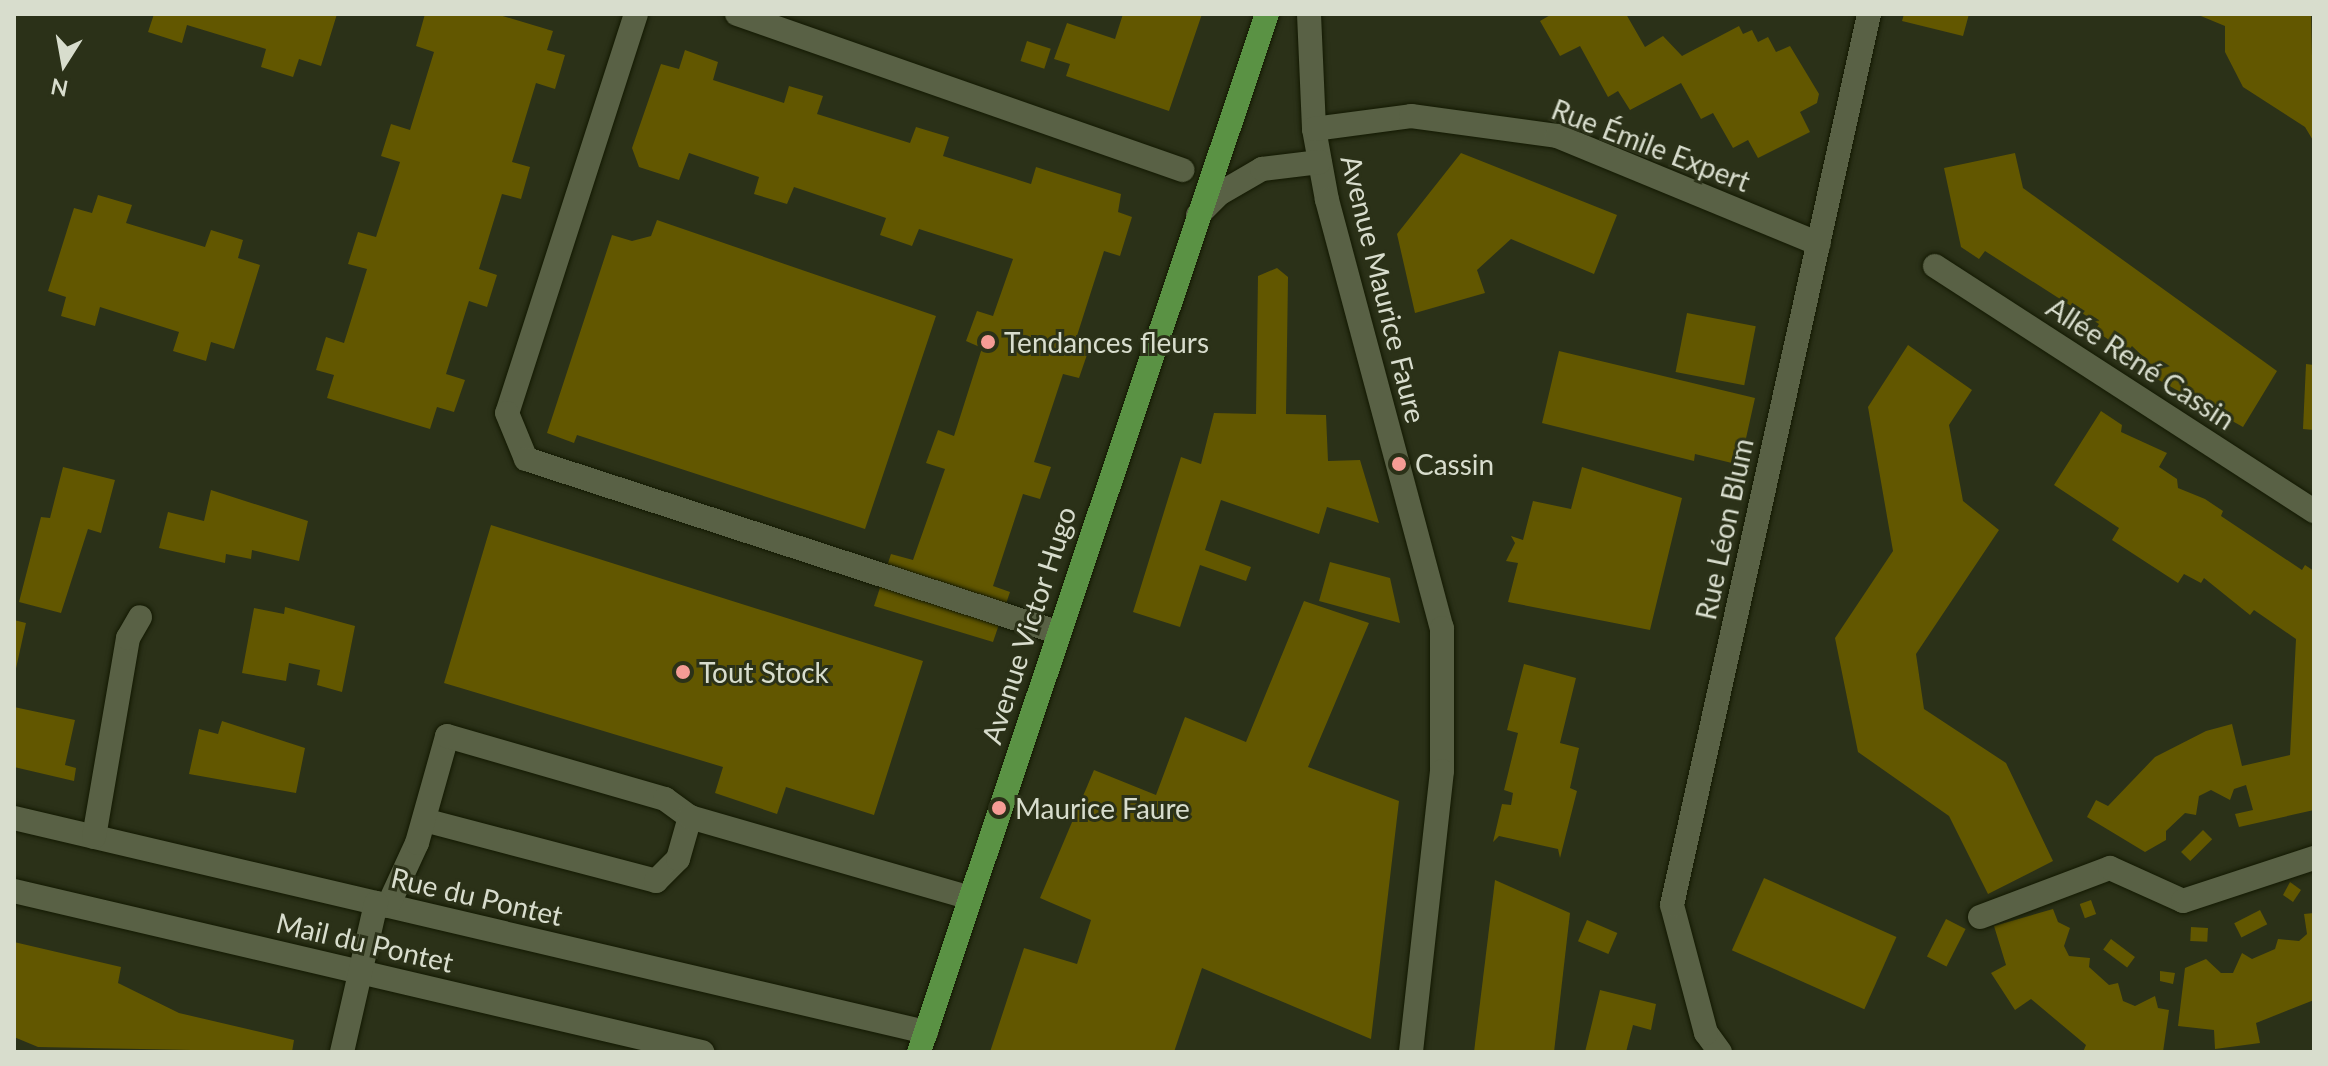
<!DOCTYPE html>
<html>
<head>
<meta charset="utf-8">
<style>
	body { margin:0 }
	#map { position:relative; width:2328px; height:1066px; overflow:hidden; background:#2b3118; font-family:Lato,sans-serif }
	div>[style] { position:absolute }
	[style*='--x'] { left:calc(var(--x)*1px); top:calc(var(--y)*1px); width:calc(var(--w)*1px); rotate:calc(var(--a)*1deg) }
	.building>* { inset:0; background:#625700; transform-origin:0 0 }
	.roads { filter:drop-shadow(0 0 2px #131902) drop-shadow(0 0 2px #131902) }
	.minor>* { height:24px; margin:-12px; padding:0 12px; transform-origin:12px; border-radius:12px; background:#596145 }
	.major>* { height:24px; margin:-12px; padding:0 12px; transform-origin:12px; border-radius:12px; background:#5a9244 }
	.dots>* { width:22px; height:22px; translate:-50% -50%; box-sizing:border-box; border:4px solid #2b3118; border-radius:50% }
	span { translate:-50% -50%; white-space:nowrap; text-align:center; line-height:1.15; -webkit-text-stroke:6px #2b3118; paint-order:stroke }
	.street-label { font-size:28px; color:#d8ddcd }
	.poi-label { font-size:28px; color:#d8ddcd }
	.left { translate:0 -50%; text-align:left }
	.frame { position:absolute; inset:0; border:16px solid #d8ddcd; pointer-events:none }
	.north { position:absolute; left:24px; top:24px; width:80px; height:80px; -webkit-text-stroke:6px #2b3118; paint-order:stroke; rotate:191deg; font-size:22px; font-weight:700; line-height:32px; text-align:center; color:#d8ddcd }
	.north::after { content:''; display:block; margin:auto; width:28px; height:36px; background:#d8ddcd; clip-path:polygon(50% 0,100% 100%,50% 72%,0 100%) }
</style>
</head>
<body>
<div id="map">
	<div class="building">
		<i style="clip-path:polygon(154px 14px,337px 14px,321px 66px,299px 59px,293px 77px,261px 67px,266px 49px,187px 25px,182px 43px,148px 32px)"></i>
		<i style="clip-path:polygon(425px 14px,496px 14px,553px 31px,547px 50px,565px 55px,555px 89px,536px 83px,512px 162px,530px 167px,521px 199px,502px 194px,479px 269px,497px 275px,487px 307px,469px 301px,446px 374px,465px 380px,454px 412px,437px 407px,430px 429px,327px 398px,334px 375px,316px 370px,326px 337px,344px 343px,367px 269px,348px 264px,358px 232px,376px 237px,400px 162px,381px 156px,391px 124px,410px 130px,434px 52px,416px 46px)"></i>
		<i style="clip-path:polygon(1123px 14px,1202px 14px,1169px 111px,1066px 76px,1070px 64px,1054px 59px,1067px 23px,1115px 39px)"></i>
		<i style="clip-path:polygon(1552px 14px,1626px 14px,1645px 47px,1663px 36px,1682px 56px,1739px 26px,1743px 34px,1752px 30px,1758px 42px,1768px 37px,1776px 52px,1790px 46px,1819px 94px,1817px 103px,1800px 112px,1810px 132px,1758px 158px,1748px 140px,1733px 148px,1713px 113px,1701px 119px,1681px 83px,1630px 110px,1618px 91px,1608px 97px,1580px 46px,1560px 56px,1540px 21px)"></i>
		<i style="clip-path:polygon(1904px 14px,1969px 14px,1963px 36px,1902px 21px)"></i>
		<i style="clip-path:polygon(2196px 14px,2311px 14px,2314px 142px,2305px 127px,2243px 87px,2225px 52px,2225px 26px)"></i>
		<i style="left:1027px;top:41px;width:25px;height:21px;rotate:18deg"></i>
		<i style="clip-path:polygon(685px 50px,718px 62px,713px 80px,784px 103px,789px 86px,823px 96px,817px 114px,910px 143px,916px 127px,949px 137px,943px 156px,1031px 184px,1036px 167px,1121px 194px,1118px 212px,1132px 217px,1120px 256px,1104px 251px,1075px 342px,1090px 346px,1079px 378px,1063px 374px,1034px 462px,1051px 467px,1040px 499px,1023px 494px,993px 586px,1010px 592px,993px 642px,874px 606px,891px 554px,913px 560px,945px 469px,926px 463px,938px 430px,954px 436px,982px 348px,966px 341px,977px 311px,993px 316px,1013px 259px,919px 229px,912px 246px,880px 235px,886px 218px,794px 187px,787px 204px,754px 194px,759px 177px,689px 153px,679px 180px,639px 167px,632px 148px,661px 64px,679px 69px)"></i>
		<i style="clip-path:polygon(1461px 153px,1617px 215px,1594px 274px,1511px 239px,1477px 270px,1485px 293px,1415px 313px,1397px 234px)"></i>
		<i style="clip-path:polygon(2015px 153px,2023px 188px,2277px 371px,2243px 427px,2157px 379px,2160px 373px,2132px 346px,2127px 353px,2095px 330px,2099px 324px,1985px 251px,1979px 259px,1961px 247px,1944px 168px)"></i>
		<i style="clip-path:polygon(98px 195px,132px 205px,126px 223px,205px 247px,211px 230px,243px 240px,238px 258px,260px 265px,234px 349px,211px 342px,206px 361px,173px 351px,179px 332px,100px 307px,95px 326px,61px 316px,66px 297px,48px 291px,74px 208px,92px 213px)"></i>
		<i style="clip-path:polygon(657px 220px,936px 316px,865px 529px,577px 435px,574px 443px,547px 433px,612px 235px,632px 241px,651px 236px)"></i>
		<i style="clip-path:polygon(1277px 268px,1288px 277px,1286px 414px,1326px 415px,1328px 461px,1360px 460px,1379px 523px,1327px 507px,1319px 534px,1221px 500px,1205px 550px,1251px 567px,1246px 581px,1200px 565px,1180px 627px,1133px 612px,1181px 457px,1201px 464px,1214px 413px,1256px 414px,1258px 276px)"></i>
		<i style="left:1687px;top:313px;width:70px;height:60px;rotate:11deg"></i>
		<i style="clip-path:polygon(1908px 345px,1972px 390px,1949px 425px,1963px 501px,1999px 530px,1916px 654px,1924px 709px,2006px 763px,2053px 861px,1988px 894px,1949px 816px,1858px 752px,1835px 638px,1893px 551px,1868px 407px)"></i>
		<i style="clip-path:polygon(1559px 351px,1755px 398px,1740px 465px,1695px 454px,1694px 461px,1542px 423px)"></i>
		<i style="clip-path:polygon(2306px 364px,2314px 365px,2314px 430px,2303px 429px)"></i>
		<i style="clip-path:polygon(2101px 411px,2122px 425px,2121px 432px,2167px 453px,2159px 467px,2177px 479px,2178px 488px,2205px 499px,2223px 511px,2221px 516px,2302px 570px,2305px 565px,2314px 571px,2314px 810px,2239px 827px,2235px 814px,2253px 810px,2246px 785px,2234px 789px,2230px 800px,2211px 790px,2199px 796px,2196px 815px,2185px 813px,2166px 831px,2166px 840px,2145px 852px,2087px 817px,2096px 800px,2108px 806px,2155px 757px,2206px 731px,2232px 724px,2242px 766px,2290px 755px,2296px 639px,2254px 610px,2250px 615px,2204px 578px,2201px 583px,2184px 574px,2178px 583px,2112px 540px,2119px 528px,2054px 485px)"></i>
		<i style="clip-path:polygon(63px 467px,115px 480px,101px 533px,88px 529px,61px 613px,19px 602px,41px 517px,50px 518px)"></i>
		<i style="clip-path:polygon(1582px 467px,1682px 498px,1650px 630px,1508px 602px,1518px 563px,1506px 561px,1515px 543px,1511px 536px,1523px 540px,1533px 501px,1571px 509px)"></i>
		<i style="clip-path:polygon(211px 490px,308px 521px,299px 561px,252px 550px,251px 559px,226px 554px,225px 563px,159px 548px,168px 512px,204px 521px)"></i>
		<i style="clip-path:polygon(491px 525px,923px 661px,874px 815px,786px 787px,777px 814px,715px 793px,723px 767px,444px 683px)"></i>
		<i style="clip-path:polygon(1330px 562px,1390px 578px,1400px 623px,1319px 601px)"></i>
		<i style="clip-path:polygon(1304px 601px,1369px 623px,1308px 767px,1399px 801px,1371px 1039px,1202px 968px,1174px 1052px,990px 1052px,1024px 948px,1077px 964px,1091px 920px,1040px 898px,1094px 770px,1156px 795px,1185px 717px,1246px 742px)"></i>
		<i style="clip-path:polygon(285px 607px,355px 626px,342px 692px,317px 685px,320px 670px,289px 663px,286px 681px,242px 673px,254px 608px,284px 614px)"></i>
		<i style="clip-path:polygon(14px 620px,26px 623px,15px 673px,14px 673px)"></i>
		<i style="clip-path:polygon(1524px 664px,1576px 678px,1560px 743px,1579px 748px,1570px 788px,1577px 791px,1560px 858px,1558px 849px,1499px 836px,1493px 842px,1502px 804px,1511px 805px,1513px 793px,1504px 790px,1518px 733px,1507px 730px)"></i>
		<i style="clip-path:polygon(14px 707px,75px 720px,65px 765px,76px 768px,74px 781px,14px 767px)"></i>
		<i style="clip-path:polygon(222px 721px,305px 748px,296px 793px,189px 774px,199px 729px,218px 734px)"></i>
		<i style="left:2203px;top:830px;width:13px;height:31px;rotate:45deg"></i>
		<i style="left:1764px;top:878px;width:145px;height:79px;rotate:24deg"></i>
		<i style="clip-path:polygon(1495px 880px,1570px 913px,1554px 1052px,1474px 1052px)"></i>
		<i style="clip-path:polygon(2290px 882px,2301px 890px,2293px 902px,2283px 895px)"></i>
		<i style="left:2091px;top:900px;width:15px;height:12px;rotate:70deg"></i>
		<i style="clip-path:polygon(2053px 909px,2058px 922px,2070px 928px,2064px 946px,2069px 956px,2090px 958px,2089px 967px,2109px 985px,2118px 983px,2123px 1001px,2135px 1006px,2155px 996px,2158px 1008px,2169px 1010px,2163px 1052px,2083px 1052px,2086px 1045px,2031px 999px,2015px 1010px,1991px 973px,2006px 965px,1994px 926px)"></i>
		<i style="left:2260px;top:910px;width:16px;height:29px;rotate:63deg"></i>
		<i style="clip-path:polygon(2314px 913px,2314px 1000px,2256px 1023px,2260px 1043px,2215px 1049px,2214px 1030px,2178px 1026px,2185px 968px,2206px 959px,2221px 973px,2233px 973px,2242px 953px,2252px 959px,2275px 949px,2278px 939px,2299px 941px,2307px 934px,2304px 914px)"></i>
		<i style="left:1946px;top:919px;width:22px;height:42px;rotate:27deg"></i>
		<i style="left:1587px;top:920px;width:33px;height:23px;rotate:23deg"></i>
		<i style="left:2191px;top:927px;width:17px;height:14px;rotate:3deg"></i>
		<i style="left:2111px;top:939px;width:30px;height:13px;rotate:37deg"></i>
		<i style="clip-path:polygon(14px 942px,121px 967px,118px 983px,179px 1013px,294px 1040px,292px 1052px,38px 1047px,14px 1037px)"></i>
		<i style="clip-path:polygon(2160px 971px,2175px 973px,2173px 984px,2160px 981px)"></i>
		<i style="clip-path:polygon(1600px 990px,1656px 1004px,1651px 1030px,1633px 1025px,1626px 1052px,1585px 1052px)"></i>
	</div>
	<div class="roads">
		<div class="minor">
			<i style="--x:636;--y:14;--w:419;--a:107.9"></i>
			<i style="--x:507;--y:413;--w:50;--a:67.6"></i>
			<i style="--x:526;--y:459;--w:558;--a:18.05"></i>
			<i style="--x:737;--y:14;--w:472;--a:19.3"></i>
			<i style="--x:1309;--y:14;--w:115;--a:87.5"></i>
			<i style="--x:1314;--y:129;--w:72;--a:79.6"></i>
			<i style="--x:1327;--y:200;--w:443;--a:75"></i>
			<i style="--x:1442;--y:628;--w:143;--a:90"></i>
			<i style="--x:1442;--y:771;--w:283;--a:96.3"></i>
			<i style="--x:1314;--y:129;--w:98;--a:-7.6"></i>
			<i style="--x:1411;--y:116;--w:147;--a:7.8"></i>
			<i style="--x:1557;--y:136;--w:283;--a:22.4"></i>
			<i style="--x:1198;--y:215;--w:30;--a:-45"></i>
			<i style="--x:1219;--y:194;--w:50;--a:-30.2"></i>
			<i style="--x:1262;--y:169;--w:58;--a:-6.9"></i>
			<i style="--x:1935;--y:266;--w:451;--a:32.9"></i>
			<i style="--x:14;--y:818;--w:937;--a:13.21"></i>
			<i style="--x:424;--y:820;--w:240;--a:14.7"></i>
			<i style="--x:656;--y:881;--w:31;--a:-45"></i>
			<i style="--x:678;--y:859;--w:44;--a:-74.1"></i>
			<i style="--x:94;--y:837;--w:202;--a:-80.3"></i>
			<i style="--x:128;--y:638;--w:24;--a:-60"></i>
			<i style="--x:14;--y:891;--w:707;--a:13.17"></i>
			<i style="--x:388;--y:906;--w:69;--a:-65.3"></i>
			<i style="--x:417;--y:843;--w:111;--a:-74.3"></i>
			<i style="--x:447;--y:736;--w:227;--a:16.1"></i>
			<i style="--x:665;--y:799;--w:31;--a:36"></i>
			<i style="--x:690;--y:817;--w:291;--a:16.1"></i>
			<i style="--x:1980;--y:917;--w:139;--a:-20.7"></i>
			<i style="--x:2110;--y:868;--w:80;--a:24.3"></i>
			<i style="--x:2183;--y:901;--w:138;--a:-18.2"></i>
			<i style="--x:342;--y:1052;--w:153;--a:-77.1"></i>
			<i style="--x:1720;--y:1052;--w:24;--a:-126"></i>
			<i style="--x:1706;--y:1033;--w:132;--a:-104.9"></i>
			<i style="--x:1672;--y:905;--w:913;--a:-77.53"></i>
		</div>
		<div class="major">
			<i style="--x:919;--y:1052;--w:1095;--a:-71.47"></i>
		</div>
	</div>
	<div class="dots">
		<i style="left:988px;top:342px;background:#f59c95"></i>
		<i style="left:1399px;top:464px;background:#f59c95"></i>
		<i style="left:683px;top:672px;background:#f59c95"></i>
		<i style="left:999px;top:808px;background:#f59c95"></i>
	</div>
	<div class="street-label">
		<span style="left:1651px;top:145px;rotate:21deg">Rue Émile Expert</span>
		<span style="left:1384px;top:289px;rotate:76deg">Avenue Maurice Faure</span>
		<span style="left:2141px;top:363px;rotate:33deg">Allée René Cassin</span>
		<span style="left:1724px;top:529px;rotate:-78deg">Rue Léon Blum</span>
		<span style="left:1028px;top:625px;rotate:-72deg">Avenue Victor Hugo</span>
		<span style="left:477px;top:896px;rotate:13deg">Rue du Pontet</span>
		<span style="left:365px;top:942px;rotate:13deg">Mail du Pontet</span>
	</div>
	<div class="poi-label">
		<span class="left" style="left:1004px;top:342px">Tendances fleurs</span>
		<span class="left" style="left:1415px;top:464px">Cassin</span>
		<span class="left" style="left:699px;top:672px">Tout Stock</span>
		<span class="left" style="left:1015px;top:808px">Maurice Faure</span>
	</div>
	<div class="frame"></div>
	<div class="north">N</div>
</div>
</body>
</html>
